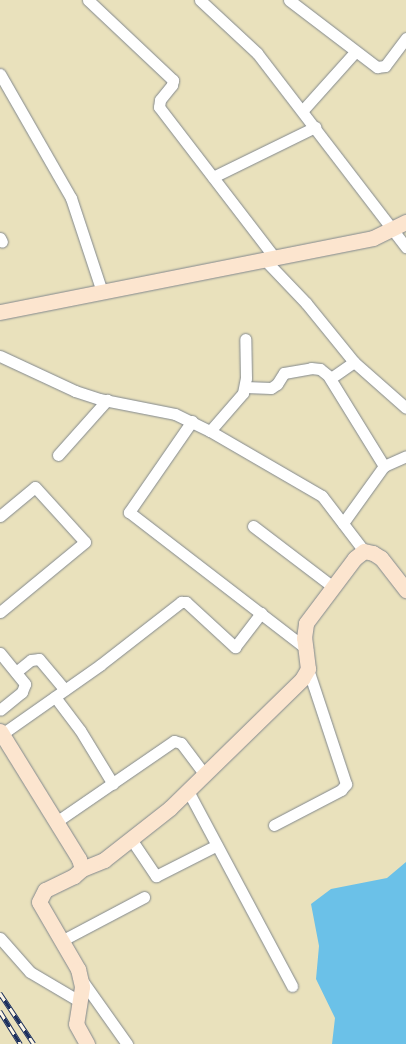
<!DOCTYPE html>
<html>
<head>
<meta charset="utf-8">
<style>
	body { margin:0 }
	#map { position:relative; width:406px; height:1044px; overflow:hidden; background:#e9e1bc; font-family:"Sorts Mill Goudy",serif }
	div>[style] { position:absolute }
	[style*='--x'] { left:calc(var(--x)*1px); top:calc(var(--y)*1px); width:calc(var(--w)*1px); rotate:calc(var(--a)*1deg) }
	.water>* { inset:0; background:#6bc1e8 }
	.roads { filter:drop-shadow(0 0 1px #82888d) drop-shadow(0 0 1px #82888d) }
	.street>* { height:11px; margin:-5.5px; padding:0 5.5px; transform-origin:5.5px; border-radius:5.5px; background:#fff }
	.secondary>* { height:15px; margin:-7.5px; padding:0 7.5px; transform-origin:7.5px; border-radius:7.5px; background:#fce5cf }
	.rail>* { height:4.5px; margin-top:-2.25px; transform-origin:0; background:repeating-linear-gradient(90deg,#fcf5e5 0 9px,#1b2f5e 0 18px); box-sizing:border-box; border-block:1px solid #1b2f5e }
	span { translate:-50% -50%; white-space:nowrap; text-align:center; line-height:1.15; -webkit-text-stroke:3px #fcf5e5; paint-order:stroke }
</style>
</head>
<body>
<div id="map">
	<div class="water">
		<i style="clip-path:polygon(406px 862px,406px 1044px,332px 1044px,335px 1018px,316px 979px,319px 946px,311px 904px,331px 889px,387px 878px)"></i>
	</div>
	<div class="roads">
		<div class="street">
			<i style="--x:88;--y:0;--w:117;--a:43.3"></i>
			<i style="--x:173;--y:80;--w:5;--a:101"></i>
			<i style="--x:172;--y:85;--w:19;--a:129"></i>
			<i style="--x:160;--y:100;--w:7;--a:98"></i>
			<i style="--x:159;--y:107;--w:189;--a:52.5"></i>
			<i style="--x:200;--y:0;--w:78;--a:42.9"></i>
			<i style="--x:257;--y:53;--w:245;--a:52.5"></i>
			<i style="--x:289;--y:0;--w:111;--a:37.3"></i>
			<i style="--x:377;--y:67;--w:8;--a:-7"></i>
			<i style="--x:385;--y:66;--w:35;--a:-53"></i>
			<i style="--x:0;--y:74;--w:143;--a:60.2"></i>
			<i style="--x:71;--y:198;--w:99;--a:71.7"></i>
			<i style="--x:303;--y:110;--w:78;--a:-48.1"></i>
			<i style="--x:213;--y:177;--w:114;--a:-26.1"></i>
			<i style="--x:0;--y:238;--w:4;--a:63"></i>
			<i style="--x:264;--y:259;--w:61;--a:46.3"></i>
			<i style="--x:306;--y:303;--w:76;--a:50.9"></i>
			<i style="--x:354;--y:362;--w:69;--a:41.5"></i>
			<i style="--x:0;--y:356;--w:83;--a:25"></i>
			<i style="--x:75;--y:391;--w:25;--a:18"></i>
			<i style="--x:99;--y:399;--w:77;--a:11.2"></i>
			<i style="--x:175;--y:414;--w:39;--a:26"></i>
			<i style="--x:210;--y:431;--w:129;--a:30.1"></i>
			<i style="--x:322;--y:496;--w:69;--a:52.6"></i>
			<i style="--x:329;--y:377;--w:105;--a:58.3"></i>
			<i style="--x:245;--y:387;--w:26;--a:2"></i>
			<i style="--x:271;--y:388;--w:7;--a:-34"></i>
			<i style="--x:277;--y:384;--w:13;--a:-58"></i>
			<i style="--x:284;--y:373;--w:27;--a:-10"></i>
			<i style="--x:311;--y:368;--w:9;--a:6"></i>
			<i style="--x:320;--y:369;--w:14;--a:39"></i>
			<i style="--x:331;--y:378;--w:28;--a:-35"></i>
			<i style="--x:192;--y:421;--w:111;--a:124.7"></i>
			<i style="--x:129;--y:512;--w:225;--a:37.6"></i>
			<i style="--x:210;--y:431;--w:50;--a:-49"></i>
			<i style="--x:243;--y:393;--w:15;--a:-79"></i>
			<i style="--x:246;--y:378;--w:39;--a:-91"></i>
			<i style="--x:58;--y:455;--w:74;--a:-48.3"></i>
			<i style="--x:0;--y:516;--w:45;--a:-39.6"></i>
			<i style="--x:35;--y:487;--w:74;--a:47.7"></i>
			<i style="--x:85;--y:542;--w:110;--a:140.5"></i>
			<i style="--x:343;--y:523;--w:70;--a:-54.3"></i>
			<i style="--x:384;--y:466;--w:24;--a:-24"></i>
			<i style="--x:253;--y:526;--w:101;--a:37.3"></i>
			<i style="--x:0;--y:653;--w:40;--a:51"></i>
			<i style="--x:25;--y:684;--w:9;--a:111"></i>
			<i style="--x:22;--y:692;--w:28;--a:141"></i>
			<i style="--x:16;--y:672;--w:19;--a:-39"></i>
			<i style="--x:31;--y:660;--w:8;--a:-7"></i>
			<i style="--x:39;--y:659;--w:40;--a:50"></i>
			<i style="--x:55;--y:697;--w:41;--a:52.9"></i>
			<i style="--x:80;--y:730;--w:63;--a:58.6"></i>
			<i style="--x:2;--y:734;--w:120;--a:-35.1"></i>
			<i style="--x:100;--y:665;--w:103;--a:-37.9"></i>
			<i style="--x:181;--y:602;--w:5;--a:0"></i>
			<i style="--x:186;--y:602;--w:67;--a:42.6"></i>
			<i style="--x:235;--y:647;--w:43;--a:-52.6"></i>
			<i style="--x:188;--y:791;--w:221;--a:61.9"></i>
			<i style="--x:56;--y:822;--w:143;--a:-34.5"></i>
			<i style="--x:174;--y:741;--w:7;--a:16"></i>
			<i style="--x:181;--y:743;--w:40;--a:53"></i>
			<i style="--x:274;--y:825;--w:76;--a:-27.6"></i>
			<i style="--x:341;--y:790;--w:8;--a:-50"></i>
			<i style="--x:346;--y:784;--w:121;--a:-108.3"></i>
			<i style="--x:131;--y:839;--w:45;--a:56"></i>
			<i style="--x:156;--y:876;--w:68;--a:-26.9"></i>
			<i style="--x:0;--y:938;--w:45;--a:48.6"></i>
			<i style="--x:30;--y:972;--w:59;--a:30.5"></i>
			<i style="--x:61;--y:941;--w:94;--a:-27.9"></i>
			<i style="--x:81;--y:979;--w:80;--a:54.7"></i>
		</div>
		<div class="secondary">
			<i style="--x:0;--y:312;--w:380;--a:-11.2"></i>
			<i style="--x:373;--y:238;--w:37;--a:-26"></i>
			<i style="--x:0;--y:731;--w:150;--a:58.3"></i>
			<i style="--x:79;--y:859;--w:10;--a:73"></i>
			<i style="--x:82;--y:869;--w:11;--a:139"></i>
			<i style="--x:74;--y:876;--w:32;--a:154"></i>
			<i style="--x:45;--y:890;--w:13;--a:117"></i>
			<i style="--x:39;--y:902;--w:78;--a:59.8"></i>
			<i style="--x:78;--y:969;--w:18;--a:77"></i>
			<i style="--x:82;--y:987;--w:37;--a:99"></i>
			<i style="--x:76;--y:1024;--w:23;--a:61"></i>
			<i style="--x:82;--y:869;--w:24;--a:-22"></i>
			<i style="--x:104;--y:860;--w:84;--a:-38.2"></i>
			<i style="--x:170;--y:808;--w:185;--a:-44.3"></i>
			<i style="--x:302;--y:679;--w:12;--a:-59"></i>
			<i style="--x:308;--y:669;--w:31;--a:-97"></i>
			<i style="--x:304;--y:638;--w:15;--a:-82"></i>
			<i style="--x:306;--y:623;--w:81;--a:-53"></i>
			<i style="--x:355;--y:558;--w:11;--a:-38"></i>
			<i style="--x:364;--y:551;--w:9;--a:13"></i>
			<i style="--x:373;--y:553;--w:9;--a:32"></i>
			<i style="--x:381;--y:558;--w:41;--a:52"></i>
		</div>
	</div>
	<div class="rail">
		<i style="--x:0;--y:993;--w:61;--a:56.3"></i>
		<i style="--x:0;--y:1011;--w:39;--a:58"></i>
	</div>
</div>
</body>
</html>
